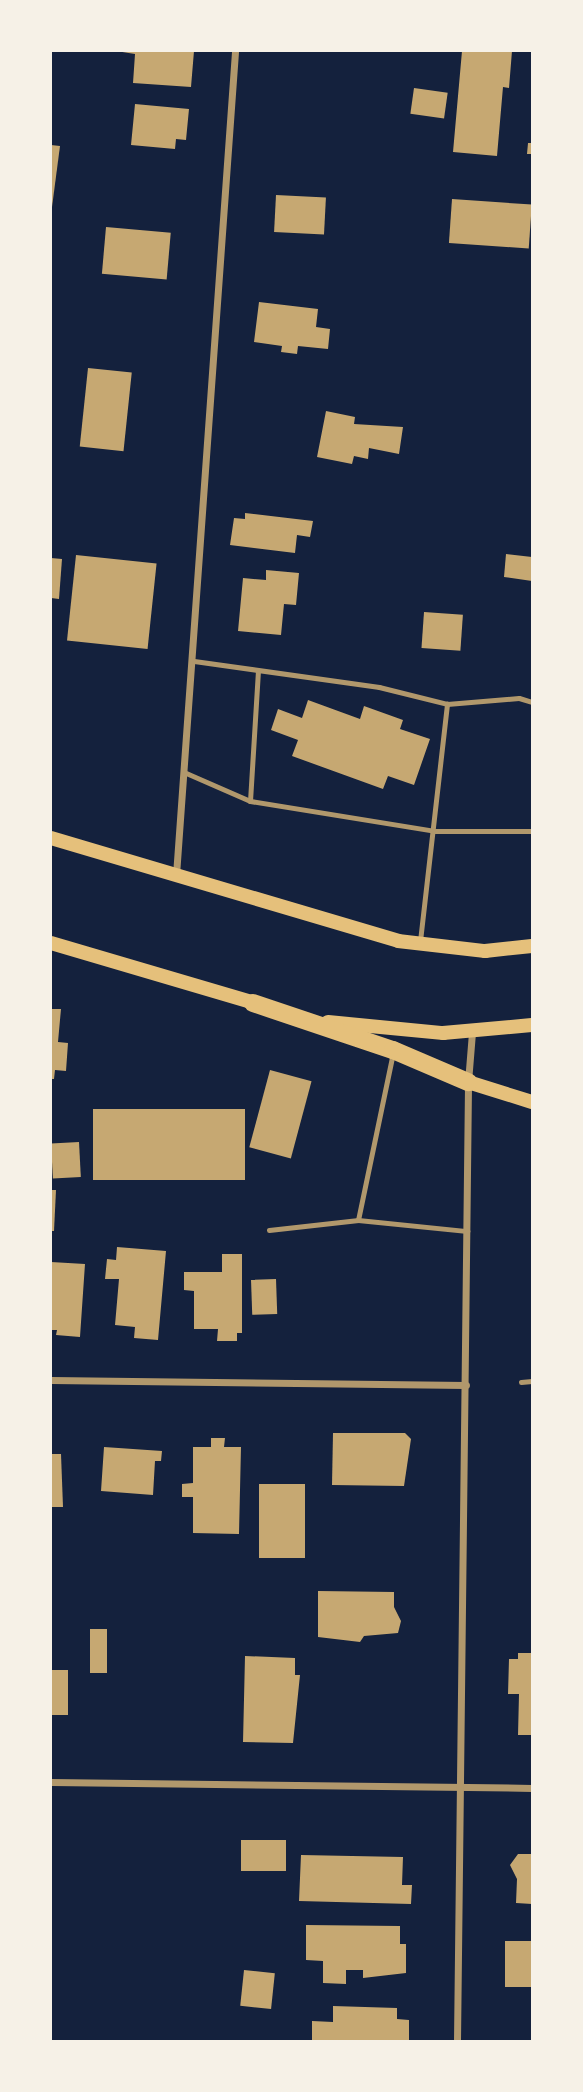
<!DOCTYPE html>
<html>
<head>
<meta charset="utf-8">
<style>
	body { margin:0 }
	#map { position:relative; width:583px; height:2092px; overflow:hidden; background:#14213d; font-family:"PT Sans Narrow",sans-serif }
	div>[style] { position:absolute }
	[style*='--x'] { left:calc(var(--x)*1px); top:calc(var(--y)*1px); width:calc(var(--w)*1px); rotate:calc(var(--a)*1deg) }
	.building>* { inset:0; background:#c6a872; transform-origin:0 0 }
	.service>* { height:5px; margin:-2.5px; padding:0 2.5px; transform-origin:2.5px; border-radius:2.5px; background:#b1986c }
	.minor>* { height:7px; margin:-3.5px; padding:0 3.5px; transform-origin:3.5px; border-radius:3.5px; background:#b1986c }
	.secondary>* { height:14px; margin:-7px; padding:0 7px; transform-origin:7px; border-radius:7px; background:#e5c07b }
	.primary>* { height:18px; margin:-9px; padding:0 9px; transform-origin:9px; border-radius:9px; background:#e5c07b }
	span { translate:-50% -50%; white-space:nowrap; text-align:center; line-height:1.15; -webkit-text-stroke:6px #f6f1e7; paint-order:stroke }
	.frame { position:absolute; inset:0; border:52px solid #f6f1e7; pointer-events:none }
</style>
</head>
<body>
<div id="map">
	<div class="building">
		<i style="clip-path:polygon(116px 51px,194px 51px,191px 87px,133px 83px,135px 54px)"></i>
		<i style="clip-path:polygon(462px 51px,512px 51px,509px 88px,503px 87px,497px 156px,453px 152px)"></i>
		<i style="left:414px;top:88px;width:34px;height:26px;rotate:8deg"></i>
		<i style="clip-path:polygon(135px 104px,189px 109px,186px 140px,176px 139px,175px 149px,131px 145px)"></i>
		<i style="clip-path:polygon(528px 143px,532px 143px,532px 154px,527px 154px)"></i>
		<i style="clip-path:polygon(51px 145px,60px 146px,52px 207px,51px 206px)"></i>
		<i style="left:276px;top:195px;width:50px;height:37px;rotate:3deg"></i>
		<i style="left:452px;top:199px;width:80px;height:44px;rotate:4deg"></i>
		<i style="left:106px;top:227px;width:65px;height:47px;rotate:5deg"></i>
		<i style="clip-path:polygon(259px 302px,318px 309px,316px 327px,330px 329px,328px 349px,298px 346px,297px 354px,281px 352px,282px 346px,254px 342px)"></i>
		<i style="left:88px;top:368px;width:44px;height:79px;rotate:6deg"></i>
		<i style="clip-path:polygon(326px 411px,355px 417px,354px 424px,403px 427px,399px 454px,369px 448px,368px 459px,354px 456px,352px 464px,317px 457px)"></i>
		<i style="clip-path:polygon(245px 513px,313px 521px,310px 537px,297px 535px,295px 553px,230px 545px,234px 518px,245px 519px)"></i>
		<i style="clip-path:polygon(506px 554px,532px 557px,532px 581px,504px 577px)"></i>
		<i style="left:76px;top:555px;width:81px;height:86px;rotate:6deg"></i>
		<i style="clip-path:polygon(51px 558px,62px 559px,59px 599px,51px 598px)"></i>
		<i style="clip-path:polygon(266px 570px,299px 573px,296px 605px,284px 604px,281px 635px,238px 631px,243px 578px,266px 580px)"></i>
		<i style="left:424px;top:612px;width:39px;height:36px;rotate:4deg"></i>
		<i style="clip-path:polygon(308px 700px,360px 719px,364px 706px,403px 720px,400px 729px,430px 739px,414px 785px,388px 776px,383px 789px,292px 756px,298px 740px,271px 730px,278px 709px,302px 718px)"></i>
		<i style="clip-path:polygon(51px 1009px,61px 1009px,58px 1042px,68px 1043px,66px 1071px,55px 1070px,54px 1079px,51px 1079px)"></i>
		<i style="left:270px;top:1070px;width:43px;height:80px;rotate:15deg"></i>
		<i style="left:93px;top:1109px;width:152px;height:71px"></i>
		<i style="left:79px;top:1142px;width:35px;height:28px;rotate:87deg"></i>
		<i style="clip-path:polygon(51px 1190px,56px 1190px,54px 1231px,51px 1231px)"></i>
		<i style="clip-path:polygon(117px 1247px,166px 1251px,158px 1340px,134px 1338px,135px 1327px,115px 1325px,119px 1279px,105px 1279px,107px 1259px,116px 1260px)"></i>
		<i style="clip-path:polygon(222px 1254px,242px 1254px,242px 1333px,237px 1333px,237px 1341px,217px 1341px,218px 1329px,194px 1329px,194px 1291px,184px 1290px,184px 1272px,222px 1272px)"></i>
		<i style="clip-path:polygon(51px 1262px,85px 1264px,80px 1337px,56px 1335px,57px 1330px,51px 1330px)"></i>
		<i style="left:276px;top:1279px;width:35px;height:25px;rotate:88deg"></i>
		<i style="clip-path:polygon(333px 1433px,405px 1433px,411px 1439px,404px 1486px,332px 1485px)"></i>
		<i style="clip-path:polygon(211px 1438px,225px 1438px,224px 1447px,241px 1447px,239px 1534px,193px 1533px,193px 1497px,182px 1497px,182px 1484px,193px 1483px,193px 1447px,211px 1447px)"></i>
		<i style="clip-path:polygon(104px 1447px,162px 1451px,161px 1461px,155px 1461px,153px 1495px,101px 1491px)"></i>
		<i style="clip-path:polygon(51px 1454px,61px 1454px,63px 1507px,51px 1507px)"></i>
		<i style="left:259px;top:1484px;width:46px;height:74px"></i>
		<i style="clip-path:polygon(318px 1591px,394px 1592px,394px 1607px,401px 1621px,398px 1633px,364px 1636px,360px 1642px,318px 1637px)"></i>
		<i style="left:90px;top:1629px;width:17px;height:44px"></i>
		<i style="clip-path:polygon(518px 1653px,532px 1653px,532px 1735px,518px 1735px,519px 1694px,508px 1694px,509px 1659px,518px 1659px)"></i>
		<i style="clip-path:polygon(245px 1656px,295px 1658px,295px 1675px,300px 1675px,293px 1743px,243px 1742px)"></i>
		<i style="left:51px;top:1670px;width:17px;height:45px"></i>
		<i style="left:241px;top:1840px;width:45px;height:31px"></i>
		<i style="clip-path:polygon(518px 1854px,532px 1854px,532px 1904px,516px 1903px,517px 1879px,510px 1865px)"></i>
		<i style="clip-path:polygon(301px 1855px,403px 1857px,402px 1885px,412px 1885px,411px 1904px,299px 1901px)"></i>
		<i style="clip-path:polygon(306px 1925px,400px 1926px,400px 1944px,406px 1944px,406px 1973px,363px 1978px,363px 1970px,346px 1970px,346px 1984px,323px 1983px,323px 1961px,306px 1960px)"></i>
		<i style="left:505px;top:1941px;width:27px;height:46px"></i>
		<i style="left:244px;top:1970px;width:31px;height:36px;rotate:6deg"></i>
		<i style="clip-path:polygon(333px 2006px,397px 2008px,397px 2019px,409px 2020px,409px 2041px,312px 2041px,312px 2021px,333px 2022px)"></i>
	</div>
	<div class="service">
		<i style="--x:194;--y:661;--w:187;--a:8"></i>
		<i style="--x:379;--y:687;--w:70;--a:14"></i>
		<i style="--x:447;--y:704;--w:72;--a:-4.8"></i>
		<i style="--x:519;--y:698;--w:14;--a:17"></i>
		<i style="--x:186;--y:773;--w:70;--a:23.6"></i>
		<i style="--x:250;--y:801;--w:187;--a:9.2"></i>
		<i style="--x:435;--y:831;--w:97;--a:0"></i>
		<i style="--x:250;--y:801;--w:131;--a:-86.5"></i>
		<i style="--x:420;--y:941;--w:239;--a:-83.5"></i>
		<i style="--x:358;--y:1220;--w:172;--a:-78.2"></i>
		<i style="--x:269;--y:1230;--w:90;--a:-6.4"></i>
		<i style="--x:358;--y:1220;--w:110;--a:5.8"></i>
		<i style="--x:521;--y:1382;--w:11;--a:-5"></i>
	</div>
	<div class="minor">
		<i style="--x:176;--y:875;--w:826;--a:-85.9"></i>
		<i style="--x:51;--y:1380;--w:415;--a:0.7"></i>
		<i style="--x:51;--y:1782;--w:481;--a:0.7"></i>
		<i style="--x:457;--y:2041;--w:959;--a:-89.34"></i>
		<i style="--x:468;--y:1082;--w:50;--a:-85.4"></i>
	</div>
	<div class="secondary">
		<i style="--x:51;--y:838;--w:362;--a:16.5"></i>
		<i style="--x:398;--y:941;--w:88;--a:6.6"></i>
		<i style="--x:485;--y:951;--w:47;--a:-6.1"></i>
		<i style="--x:51;--y:943;--w:219;--a:16.4"></i>
		<i style="--x:328;--y:1022;--w:116;--a:5.5"></i>
		<i style="--x:443;--y:1033;--w:89;--a:-5.1"></i>
		<i style="--x:468;--y:1082;--w:67;--a:17.4"></i>
	</div>
	<div class="primary">
		<i style="--x:253;--y:1003;--w:148;--a:18.6"></i>
		<i style="--x:393;--y:1050;--w:82;--a:23.1"></i>
	</div>
	<div class="frame"></div>
</div>
</body>
</html>
